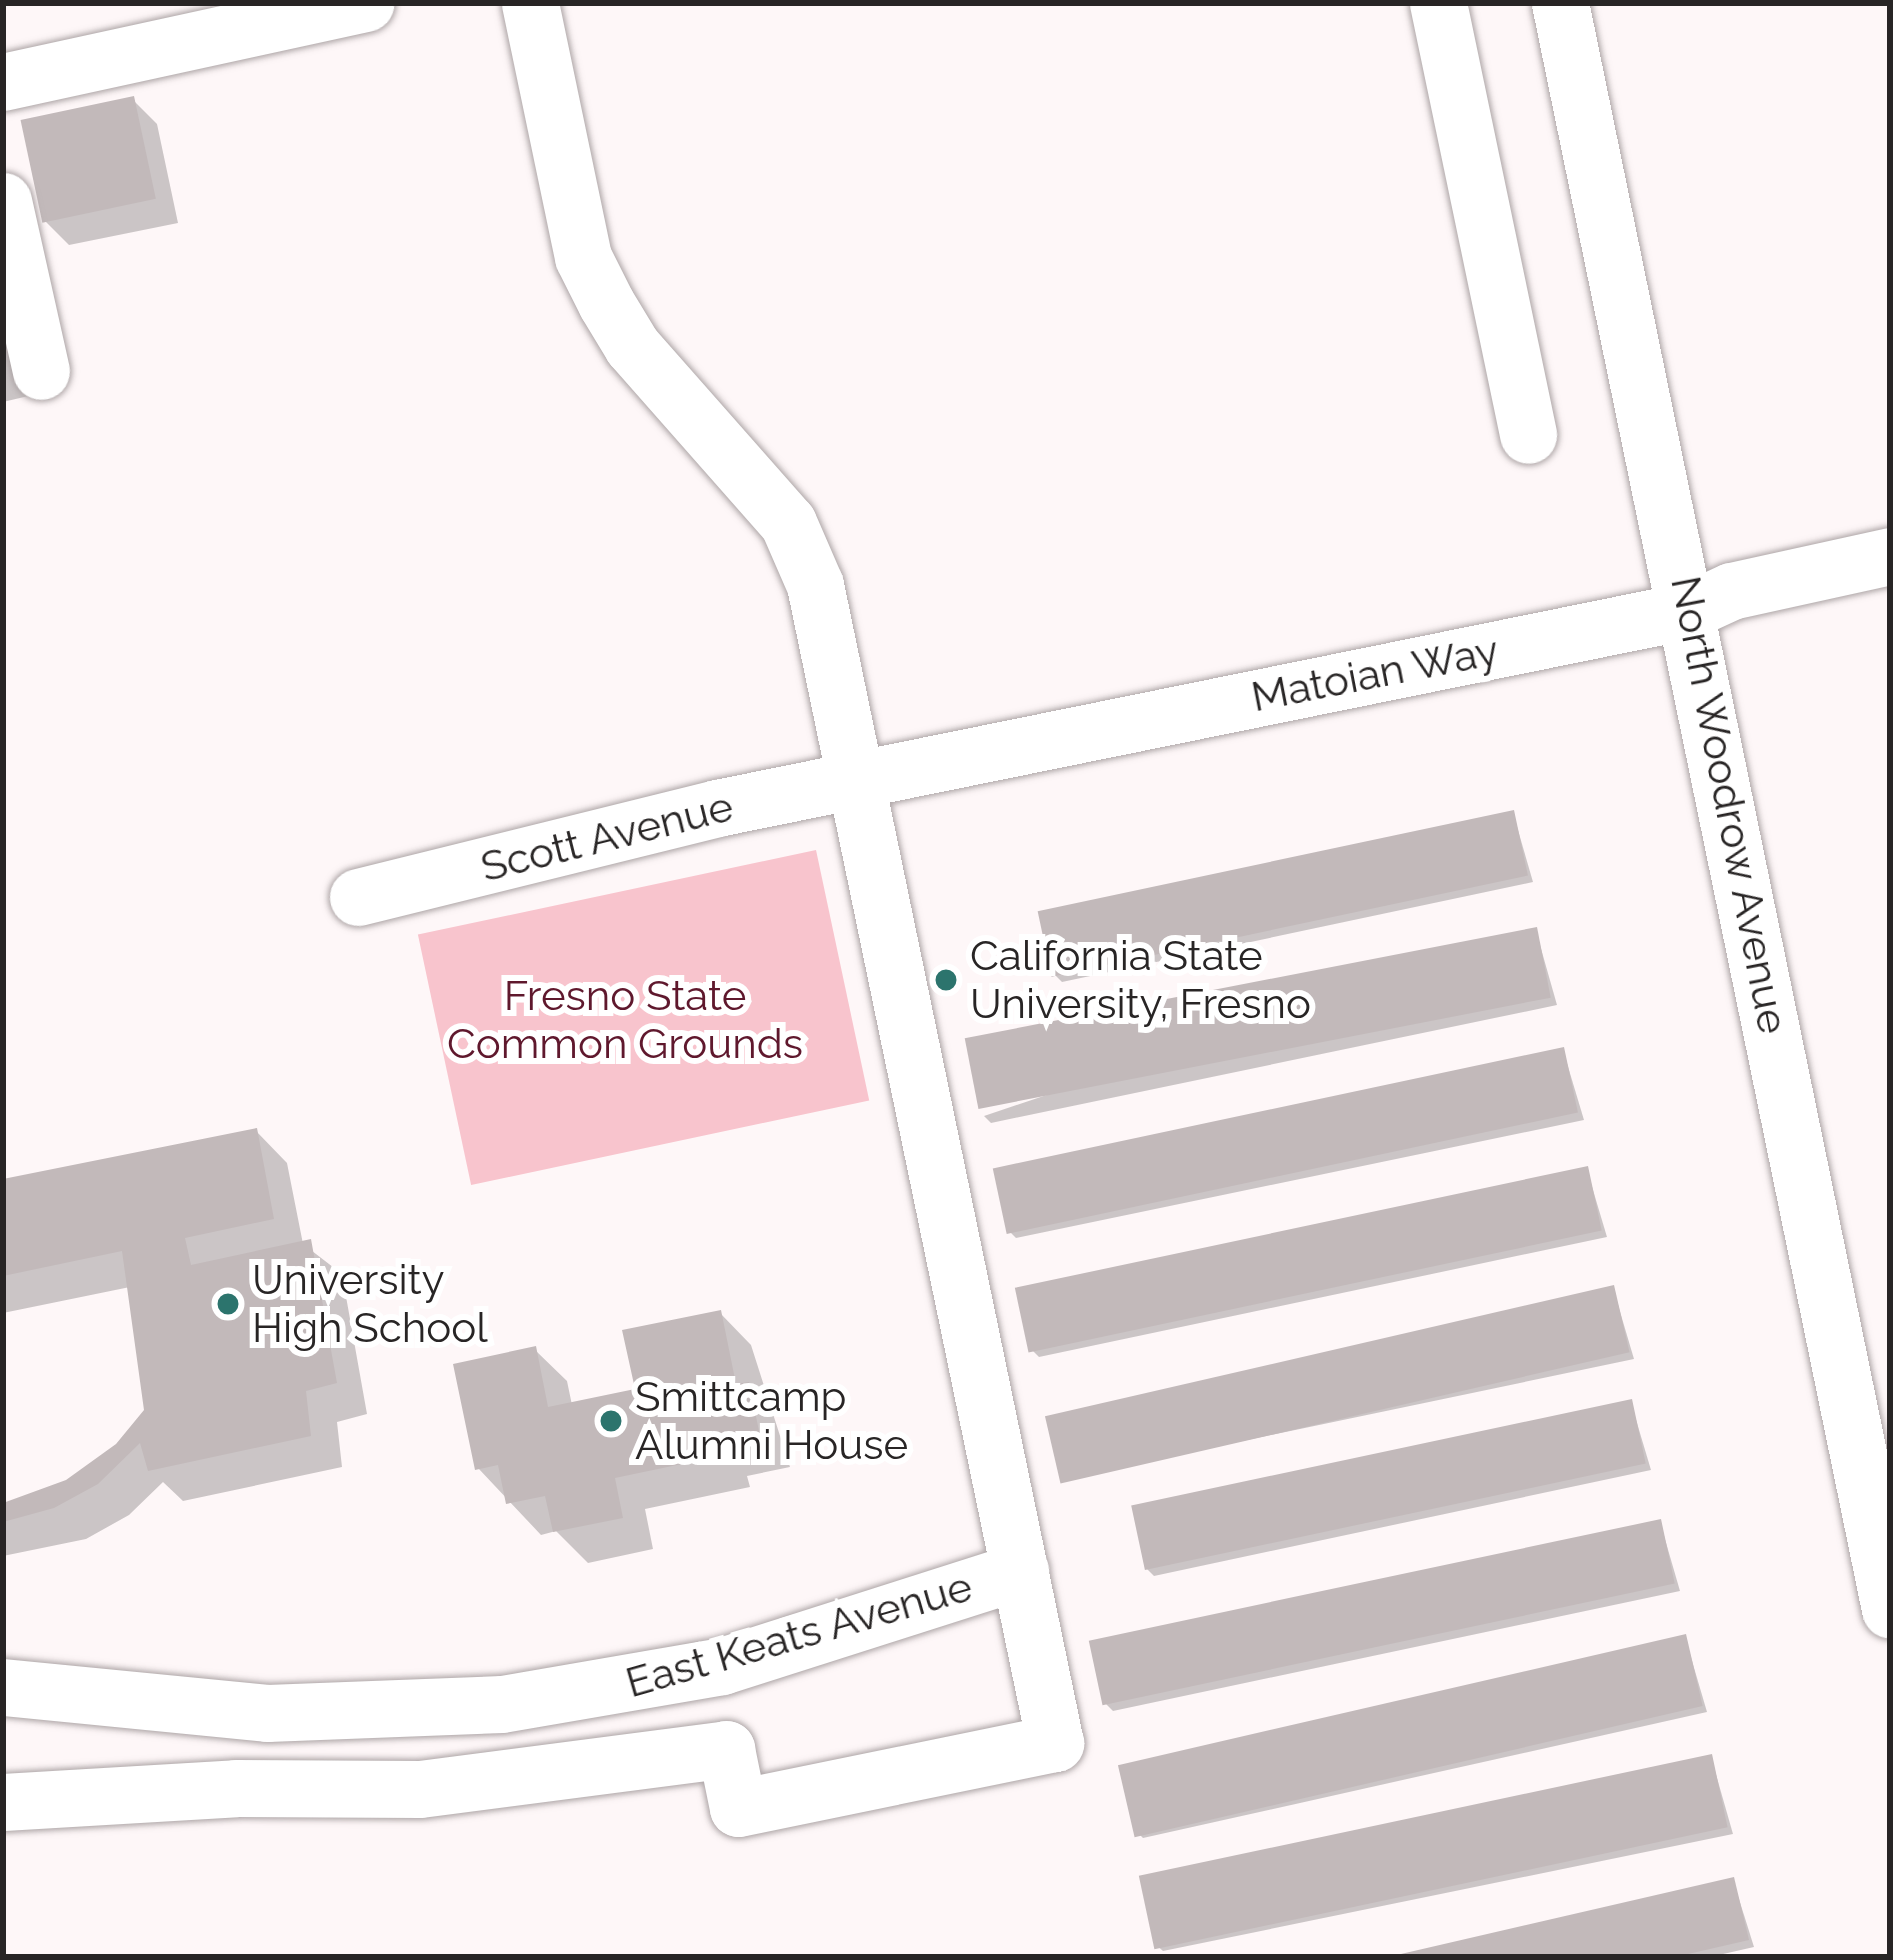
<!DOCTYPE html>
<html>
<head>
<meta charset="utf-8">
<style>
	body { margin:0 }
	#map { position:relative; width:1893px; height:1960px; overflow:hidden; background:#fef7f8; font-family:Raleway,sans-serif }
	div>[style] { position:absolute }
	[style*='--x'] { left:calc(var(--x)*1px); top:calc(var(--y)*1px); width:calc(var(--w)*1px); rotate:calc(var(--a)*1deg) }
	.green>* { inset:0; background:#f8c4cd; transform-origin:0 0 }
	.shadow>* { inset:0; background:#0003 }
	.building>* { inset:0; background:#c2b9ba; transform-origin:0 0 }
	.roads { filter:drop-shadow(0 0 3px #aea6a7) drop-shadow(0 0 3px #aea6a7) }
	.minor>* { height:57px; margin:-28.5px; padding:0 28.5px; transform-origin:28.5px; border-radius:28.5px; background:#fff }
	.dots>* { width:33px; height:33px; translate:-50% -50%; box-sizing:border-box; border:6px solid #fff; border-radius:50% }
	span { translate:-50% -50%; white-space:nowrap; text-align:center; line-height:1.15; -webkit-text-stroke:12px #fff; paint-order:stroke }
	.street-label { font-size:42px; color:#282525 }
	.poi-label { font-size:42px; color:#282525 }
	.left { translate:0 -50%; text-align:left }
	.park-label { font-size:42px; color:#5f182d }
	.frame { position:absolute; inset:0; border:6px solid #282525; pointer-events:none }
</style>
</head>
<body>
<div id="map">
	<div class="green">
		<i style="left:816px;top:850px;width:256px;height:407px;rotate:78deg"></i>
	</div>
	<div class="shadow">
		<i style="clip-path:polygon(133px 100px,157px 124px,178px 223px,69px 245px,45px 221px)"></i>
		<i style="clip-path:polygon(3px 245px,41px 393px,3px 402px)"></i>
		<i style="clip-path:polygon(1513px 813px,1533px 882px,1062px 982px,1055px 975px)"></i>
		<i style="clip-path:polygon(1536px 931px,1557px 1005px,991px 1123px,984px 1116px)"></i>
		<i style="clip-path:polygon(1563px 1050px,1584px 1120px,1016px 1238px,1009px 1231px)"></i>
		<i style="clip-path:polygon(256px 1131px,287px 1163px,303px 1244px,342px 1274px,367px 1414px,337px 1422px,342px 1467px,183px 1501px,163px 1482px,129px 1515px,86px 1539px,3px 1556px,3px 1506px,68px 1482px,118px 1447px,148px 1411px,130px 1287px,3px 1313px,3px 1183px)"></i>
		<i style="clip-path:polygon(1587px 1170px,1607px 1237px,1039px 1357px,1032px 1350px)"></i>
		<i style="clip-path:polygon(1613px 1288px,1634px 1359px,1066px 1478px,1059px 1471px)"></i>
		<i style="clip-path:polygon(720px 1313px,751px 1345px,790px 1467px,747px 1476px,750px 1487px,645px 1509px,653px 1549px,588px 1563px,556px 1531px,541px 1535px,478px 1468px,535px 1350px,567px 1381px,572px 1405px,638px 1392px)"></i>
		<i style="clip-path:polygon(1631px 1403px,1651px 1470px,1154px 1576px,1147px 1569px)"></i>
		<i style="clip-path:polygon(1660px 1522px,1680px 1591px,1113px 1711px,1106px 1704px)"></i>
		<i style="clip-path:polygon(1685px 1637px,1707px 1712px,1143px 1838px,1136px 1831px)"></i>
		<i style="clip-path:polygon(1711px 1757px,1733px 1834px,1163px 1951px,1155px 1944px)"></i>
		<i style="clip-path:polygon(1733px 1880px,1754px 1947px,1710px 1957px,1393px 1957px)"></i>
	</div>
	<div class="building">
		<i style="left:134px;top:96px;width:105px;height:116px;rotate:78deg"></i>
		<i style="left:1514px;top:810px;width:67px;height:487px;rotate:78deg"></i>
		<i style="left:1537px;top:927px;width:72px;height:583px;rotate:79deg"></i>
		<i style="left:1564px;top:1047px;width:67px;height:584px;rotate:78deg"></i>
		<i style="clip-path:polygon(257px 1128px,274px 1219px,185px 1238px,191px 1265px,311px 1239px,337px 1383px,306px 1391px,311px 1436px,148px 1471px,140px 1443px,98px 1484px,54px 1508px,3px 1522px,3px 1503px,66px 1480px,116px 1444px,144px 1410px,122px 1251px,3px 1276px,3px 1179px)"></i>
		<i style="left:1588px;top:1166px;width:66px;height:586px;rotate:78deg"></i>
		<i style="left:1614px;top:1285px;width:69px;height:584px;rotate:77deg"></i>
		<i style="clip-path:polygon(721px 1310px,736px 1384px,749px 1382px,760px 1436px,717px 1444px,720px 1456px,615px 1478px,623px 1518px,553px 1532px,545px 1496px,506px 1504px,498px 1465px,475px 1470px,453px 1364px,536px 1346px,548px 1407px,635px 1389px,622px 1330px)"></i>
		<i style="left:1632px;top:1399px;width:66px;height:512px;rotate:78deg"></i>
		<i style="left:1661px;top:1519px;width:66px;height:585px;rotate:78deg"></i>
		<i style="left:1686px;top:1634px;width:74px;height:583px;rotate:77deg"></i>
		<i style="left:1712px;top:1754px;width:75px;height:586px;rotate:78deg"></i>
		<i style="clip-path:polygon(1734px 1877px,1749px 1940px,1675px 1957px,1388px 1957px)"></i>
	</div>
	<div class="roads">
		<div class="minor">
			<i style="--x:1438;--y:3;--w:441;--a:78.2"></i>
			<i style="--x:1560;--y:3;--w:1640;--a:78.39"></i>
			<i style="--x:3;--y:82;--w:371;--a:-12.3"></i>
			<i style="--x:3;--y:201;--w:174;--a:77.4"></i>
			<i style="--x:358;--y:897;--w:370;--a:-13.9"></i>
			<i style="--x:717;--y:808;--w:993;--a:-11.5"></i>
			<i style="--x:1690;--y:610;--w:45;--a:-24.9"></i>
			<i style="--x:1731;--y:591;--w:163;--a:-12.4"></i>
			<i style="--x:3;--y:1687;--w:265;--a:5.6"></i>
			<i style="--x:267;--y:1713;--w:235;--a:-2.2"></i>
			<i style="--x:502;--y:1704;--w:223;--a:-9.8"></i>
			<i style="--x:722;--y:1666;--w:313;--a:-17.7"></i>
			<i style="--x:3;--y:1802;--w:233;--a:-3.4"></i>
			<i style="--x:236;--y:1788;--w:184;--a:0.3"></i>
			<i style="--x:420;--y:1789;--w:309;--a:-7.4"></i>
			<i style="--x:726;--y:1749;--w:60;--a:78.5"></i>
			<i style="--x:738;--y:1808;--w:324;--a:-11.6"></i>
			<i style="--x:1055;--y:1743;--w:1183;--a:-101.71"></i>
			<i style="--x:815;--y:585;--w:68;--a:-113.5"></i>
			<i style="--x:788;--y:523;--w:236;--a:-131.4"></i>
			<i style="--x:632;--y:346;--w:50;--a:-121.2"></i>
			<i style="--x:606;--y:303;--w:51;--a:-116.6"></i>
			<i style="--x:583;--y:257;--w:259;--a:-101.8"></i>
		</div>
	</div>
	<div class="dots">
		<i style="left:946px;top:980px;background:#2c746d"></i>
		<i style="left:228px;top:1304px;background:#2c746d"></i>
		<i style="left:611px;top:1421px;background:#2c746d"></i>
	</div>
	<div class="street-label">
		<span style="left:1375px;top:674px;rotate:-11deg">Matoian Way</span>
		<span style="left:1729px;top:805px;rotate:79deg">North Woodrow Avenue</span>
		<span style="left:607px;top:837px;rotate:-14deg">Scott Avenue</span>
		<span style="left:799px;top:1635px;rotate:-16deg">East Keats Avenue</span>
	</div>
	<div class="poi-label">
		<span class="left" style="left:970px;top:980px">California State<br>University, Fresno</span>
		<span class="left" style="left:252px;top:1304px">University<br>High School</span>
		<span class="left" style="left:635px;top:1421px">Smittcamp<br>Alumni House</span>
	</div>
	<div class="park-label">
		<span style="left:625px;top:1020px">Fresno State<br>Common Grounds</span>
	</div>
	<div class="frame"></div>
</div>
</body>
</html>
